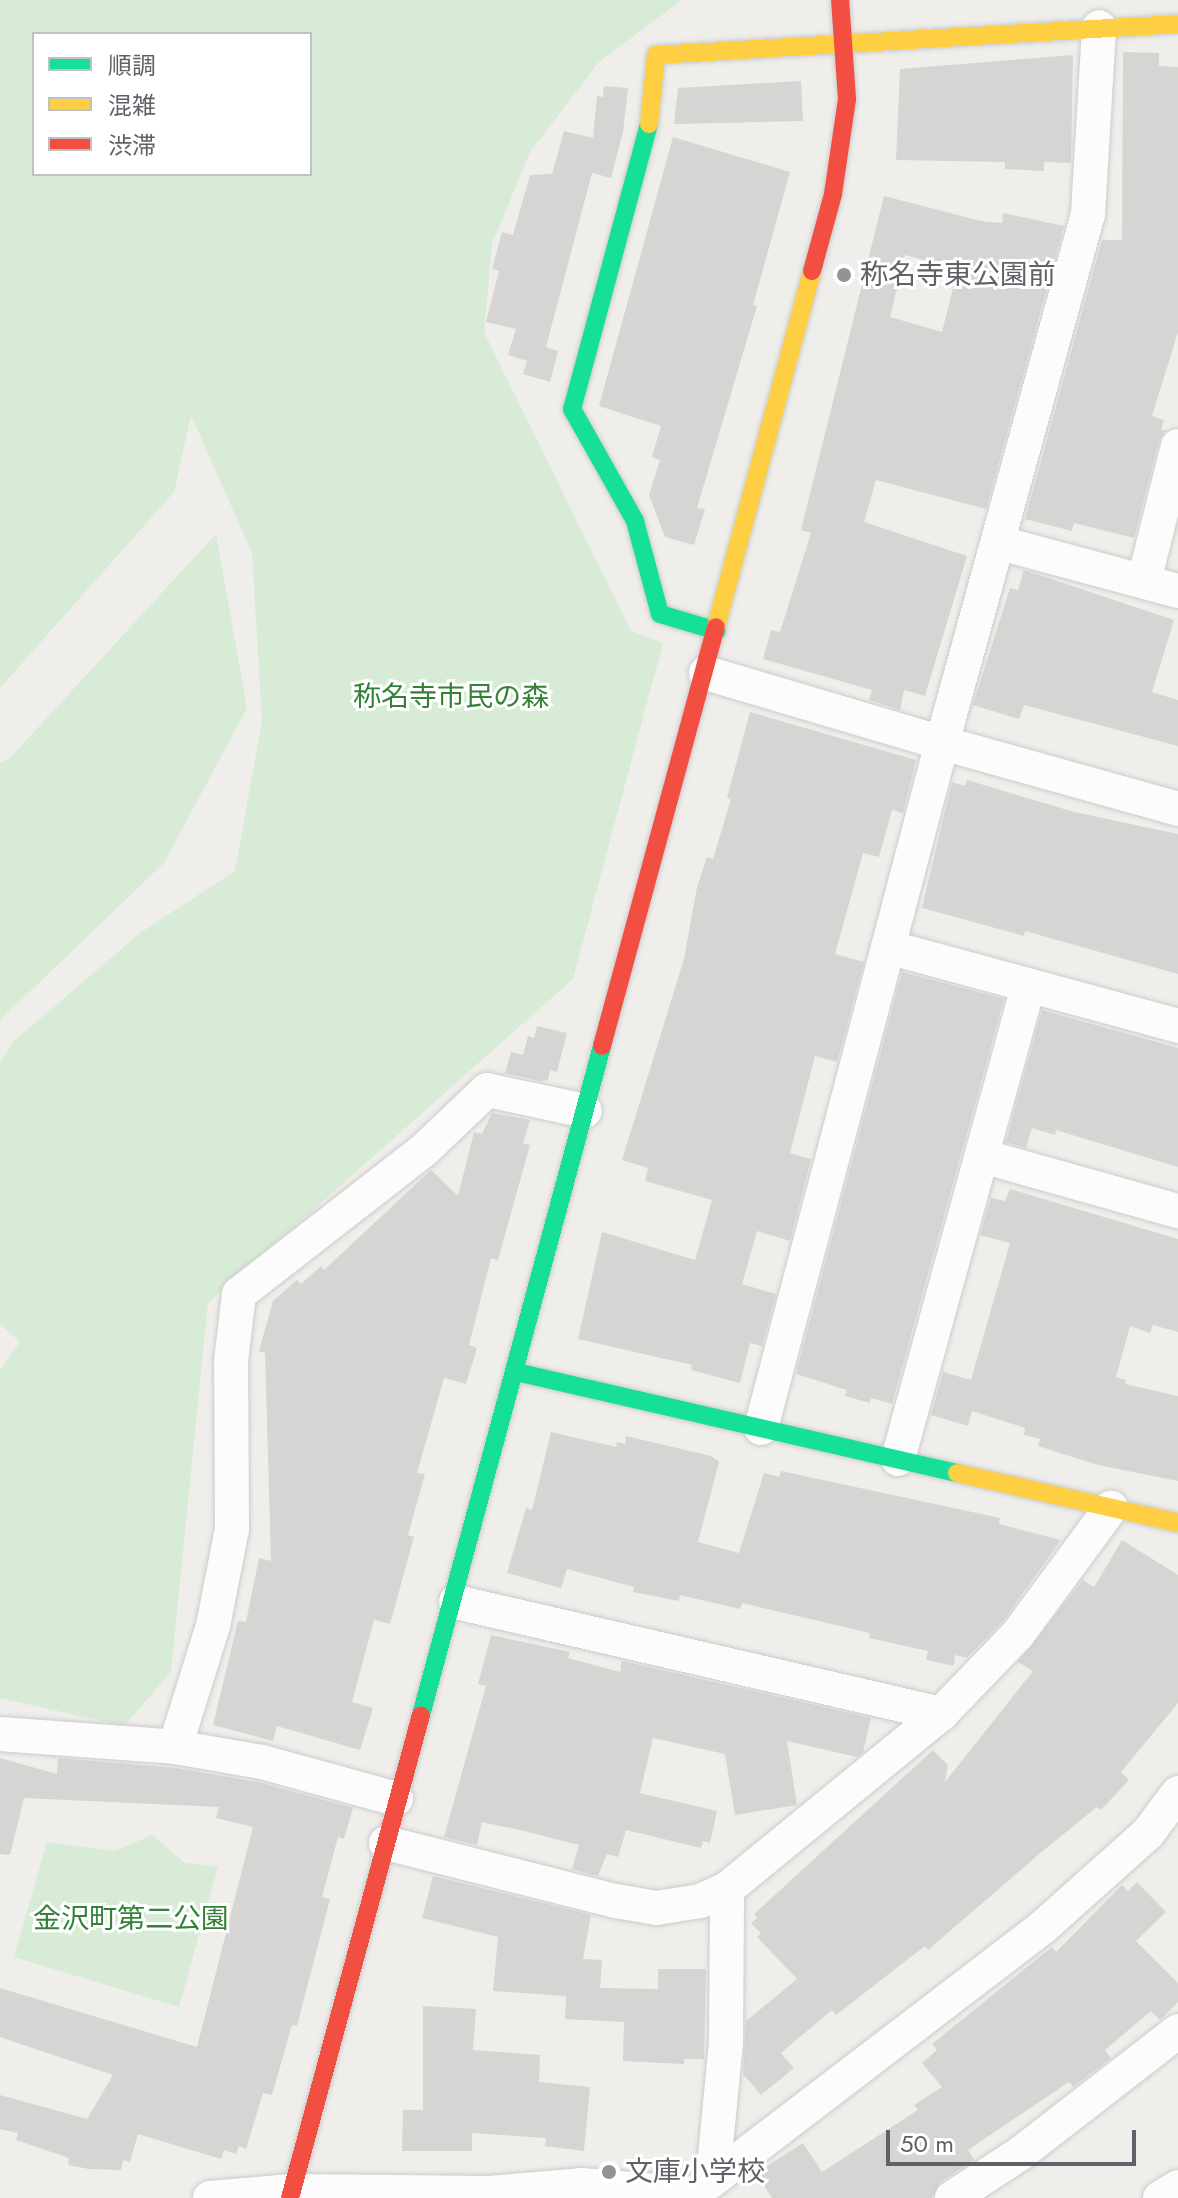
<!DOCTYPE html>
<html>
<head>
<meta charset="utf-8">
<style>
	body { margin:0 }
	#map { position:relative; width:1178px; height:2198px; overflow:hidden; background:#efeeea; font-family:Jost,"Noto Sans JP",sans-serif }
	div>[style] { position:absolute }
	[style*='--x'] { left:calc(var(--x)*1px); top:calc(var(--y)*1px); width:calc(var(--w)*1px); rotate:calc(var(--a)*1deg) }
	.green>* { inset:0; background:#d8ebd6 }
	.building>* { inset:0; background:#d6d5d3 }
	.roads { filter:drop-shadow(0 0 2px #cbcccc) drop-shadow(0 0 2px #cbcccc) }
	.street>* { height:34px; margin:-17px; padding:0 17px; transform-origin:17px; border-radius:17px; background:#fdfcfc }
	.fast>* { height:18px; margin:-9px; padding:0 9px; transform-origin:9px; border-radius:9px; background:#16e098 }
	.slow>* { height:18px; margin:-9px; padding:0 9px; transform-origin:9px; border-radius:9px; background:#ffcf43 }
	.jam>* { height:18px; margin:-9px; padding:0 9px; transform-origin:9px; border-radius:9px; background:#f24e42 }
	.dots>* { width:22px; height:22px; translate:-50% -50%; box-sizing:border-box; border:4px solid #fff; border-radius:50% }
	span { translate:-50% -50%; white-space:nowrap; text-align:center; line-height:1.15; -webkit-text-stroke:6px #fff; paint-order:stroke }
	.poi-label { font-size:28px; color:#5f6368 }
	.left { translate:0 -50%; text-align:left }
	.park-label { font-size:28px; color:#348238 }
	.legend { position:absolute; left:32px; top:32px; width:280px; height:144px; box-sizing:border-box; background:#fff; border:2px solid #bfc1c3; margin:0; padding:10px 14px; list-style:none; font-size:24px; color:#5f6368 }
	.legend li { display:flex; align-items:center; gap:16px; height:40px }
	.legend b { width:40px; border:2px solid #bfc1c3 }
	.scale { position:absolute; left:886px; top:2130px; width:250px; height:36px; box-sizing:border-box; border:4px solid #5f6368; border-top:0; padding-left:10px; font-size:24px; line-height:28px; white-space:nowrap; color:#5f6368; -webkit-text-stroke:6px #fff; paint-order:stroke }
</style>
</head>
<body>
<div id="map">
	<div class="green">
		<i style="clip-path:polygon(evenodd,0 0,682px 0,599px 62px,530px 152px,492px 244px,484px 332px,631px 631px,663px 643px,573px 979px,208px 1303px,171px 1672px,124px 1726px,0 1698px,0 1370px,20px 1342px,0 1324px,0 1063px,13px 1042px,140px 933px,235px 871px,262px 721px,252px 553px,191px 415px,174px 492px,0 688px,0 0,34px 34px,310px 34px,310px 174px,34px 174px,34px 34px)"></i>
		<i style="clip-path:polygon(216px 534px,247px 708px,164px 863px,0 1020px,0 762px,9px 759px)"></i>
		<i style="clip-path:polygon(152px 1835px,185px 1863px,218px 1867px,179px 2007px,14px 1957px,47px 1842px,115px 1851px)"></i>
	</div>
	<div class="building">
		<i style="clip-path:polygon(1123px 52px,1159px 53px,1159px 66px,1178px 67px,1178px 332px,1152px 416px,1164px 420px,1161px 430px,1166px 430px,1159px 441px,1134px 538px,1074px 523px,1072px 531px,1025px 519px,1102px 240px,1122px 240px)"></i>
		<i style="clip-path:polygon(1073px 55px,1071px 163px,1044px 162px,1044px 171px,1005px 169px,1005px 162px,896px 160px,900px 69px)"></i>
		<i style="clip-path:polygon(801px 81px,803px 121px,674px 124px,678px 88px)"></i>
		<i style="clip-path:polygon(604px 86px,628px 88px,623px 132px,611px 178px,592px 173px,546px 347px,558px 351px,550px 382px,523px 374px,527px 361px,508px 355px,516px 329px,486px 322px,499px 271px,492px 269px,502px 232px,513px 235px,530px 175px,552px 174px,564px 131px,593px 138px,597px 96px,603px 97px)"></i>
		<i style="clip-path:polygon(673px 137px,790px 172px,753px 305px,757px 306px,697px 508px,705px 509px,694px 545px,665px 537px,649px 495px,660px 460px,652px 457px,661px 426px,599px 406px)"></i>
		<i style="clip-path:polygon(evenodd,884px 196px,981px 221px,1002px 223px,1003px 213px,1064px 226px,986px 509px,876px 480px,864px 522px,967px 556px,925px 696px,904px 690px,900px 710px,869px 700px,872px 690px,763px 659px,771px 630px,780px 632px,811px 533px,801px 530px,884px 196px,905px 255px,958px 269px,942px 332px,890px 317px,905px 255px)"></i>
		<i style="clip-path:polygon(1024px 570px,1174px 620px,1152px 692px,1178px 700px,1178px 746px,1024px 705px,1019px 719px,973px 705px,1010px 588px,1018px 590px)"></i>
		<i style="clip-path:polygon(750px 712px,916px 760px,903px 813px,892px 810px,879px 857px,863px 853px,835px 954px,864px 962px,837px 1062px,815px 1056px,790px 1153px,811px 1159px,790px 1241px,757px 1231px,742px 1284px,776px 1294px,762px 1346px,750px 1343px,740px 1383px,691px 1370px,692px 1365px,578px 1339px,602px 1232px,695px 1260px,712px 1200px,645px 1181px,648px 1168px,622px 1160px,684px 959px,697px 887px,707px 857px,713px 859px,731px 799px,727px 798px)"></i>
		<i style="clip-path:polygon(967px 780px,1074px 812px,1178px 834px,1178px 974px,1025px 931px,1024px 936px,922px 908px,952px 782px,965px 786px)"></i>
		<i style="clip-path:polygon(902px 972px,1004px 999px,892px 1404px,871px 1398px,870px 1403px,845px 1396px,847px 1390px,796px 1374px)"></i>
		<i style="clip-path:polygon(1042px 1010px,1178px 1048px,1178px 1167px,1056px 1130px,1055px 1135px,1032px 1128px,1026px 1148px,1006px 1142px)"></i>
		<i style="clip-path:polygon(537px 1026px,567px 1033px,557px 1072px,550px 1070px,548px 1080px,540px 1081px,505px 1073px,511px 1052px,523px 1055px,528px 1036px,534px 1038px)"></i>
		<i style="clip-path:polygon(492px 1113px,530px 1120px,523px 1143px,530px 1145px,498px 1260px,491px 1258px,469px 1345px,477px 1348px,466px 1384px,444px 1378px,417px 1473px,425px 1474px,408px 1535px,414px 1537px,390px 1624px,374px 1620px,352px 1702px,373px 1708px,360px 1750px,277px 1726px,273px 1741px,213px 1725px,238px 1621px,246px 1622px,259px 1558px,271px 1561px,265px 1353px,259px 1351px,273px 1301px,297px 1280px,301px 1284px,321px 1266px,324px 1270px,431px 1170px,458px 1196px,474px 1132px,482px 1134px)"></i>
		<i style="clip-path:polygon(1010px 1189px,1178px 1239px,1178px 1332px,1153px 1325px,1150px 1333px,1130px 1326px,1116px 1377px,1126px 1380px,1125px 1384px,1178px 1396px,1178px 1481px,1098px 1465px,1038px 1446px,1040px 1439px,1024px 1435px,1025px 1428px,972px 1411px,968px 1426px,931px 1415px,943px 1372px,971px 1380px,1010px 1243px,980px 1235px,991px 1198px,1005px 1201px)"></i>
		<i style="clip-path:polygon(551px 1432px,616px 1447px,617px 1442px,625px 1444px,626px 1436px,711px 1456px,719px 1462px,698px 1542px,739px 1553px,764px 1473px,779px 1477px,781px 1471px,1000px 1518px,999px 1524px,1061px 1540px,1003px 1621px,967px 1658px,955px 1655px,954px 1666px,926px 1660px,928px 1651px,869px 1638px,870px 1633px,742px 1603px,740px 1609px,680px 1595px,679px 1601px,633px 1592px,634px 1587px,567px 1569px,561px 1588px,507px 1573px,526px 1508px,532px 1510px)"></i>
		<i style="clip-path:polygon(1122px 1540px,1178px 1575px,1178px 1703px,1121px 1772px,1129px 1780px,1101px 1810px,1097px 1807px,1039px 1854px,928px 1950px,925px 1946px,836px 2015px,832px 2010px,781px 2053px,794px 2068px,761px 2095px,743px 2074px,746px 2021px,797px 1979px,757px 1937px,761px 1933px,751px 1923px,757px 1918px,754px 1914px,933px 1750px,948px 1765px,945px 1782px,1033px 1671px,1018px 1662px,1083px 1580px,1094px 1587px)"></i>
		<i style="clip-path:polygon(491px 1635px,570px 1652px,568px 1658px,620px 1672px,622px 1661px,871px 1718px,863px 1752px,857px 1757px,787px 1741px,797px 1805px,735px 1815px,725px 1754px,653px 1738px,640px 1793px,717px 1811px,710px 1843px,703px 1841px,701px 1848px,626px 1830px,618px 1857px,607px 1854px,598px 1876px,572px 1869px,579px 1845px,520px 1830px,482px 1822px,477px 1845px,444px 1837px,486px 1686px,478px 1684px)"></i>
		<i style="clip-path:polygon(0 1758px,57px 1774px,58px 1758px,176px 1768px,258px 1782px,353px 1808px,344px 1839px,338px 1837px,322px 1897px,330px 1899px,297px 2026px,292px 2025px,272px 2095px,263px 2093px,246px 2149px,239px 2146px,236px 2154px,224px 2150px,221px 2159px,138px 2134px,130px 2162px,123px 2160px,121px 2170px,89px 2169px,68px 2165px,69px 2158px,16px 2140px,18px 2133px,0 2129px,0 2095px,87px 2119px,113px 2075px,0 2037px,0 1988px,197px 2047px,253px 1827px,216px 1818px,219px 1807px,24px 1798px,10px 1855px,0 1854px)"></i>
		<i style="clip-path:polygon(433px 1876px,591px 1915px,583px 1959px,602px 1960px,600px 1988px,658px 1989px,658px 1969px,706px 1969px,704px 2059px,684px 2059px,684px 2064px,623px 2061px,624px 2022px,565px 2019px,566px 1996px,493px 1991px,498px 1937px,422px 1918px)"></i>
		<i style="clip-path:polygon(1137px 1882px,1166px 1912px,1136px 1941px,1178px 1983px,1178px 2002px,1160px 2020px,1151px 2011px,1105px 2050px,1111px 2058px,1073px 2087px,1069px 2082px,968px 2150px,974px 2160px,940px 2182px,932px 2198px,772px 2198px,756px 2173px,803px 2143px,822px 2172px,918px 2110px,914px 2105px,942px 2087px,922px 2063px,937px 2050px,932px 2044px,1052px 1947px,1056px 1952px,1122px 1885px,1128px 1891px)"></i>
		<i style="clip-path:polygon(423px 2006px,476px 2009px,473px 2050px,540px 2055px,539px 2082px,590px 2087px,584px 2151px,545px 2146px,546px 2138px,472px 2133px,472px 2151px,402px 2151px,403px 2110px,423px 2110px)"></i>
	</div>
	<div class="roads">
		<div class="street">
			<i style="--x:1000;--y:543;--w:184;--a:15.1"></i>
			<i style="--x:1144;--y:581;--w:139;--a:-75.9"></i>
			<i style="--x:706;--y:673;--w:246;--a:16.5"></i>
			<i style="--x:942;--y:743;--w:549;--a:-74.57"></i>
			<i style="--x:1088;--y:214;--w:187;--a:-86.6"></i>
			<i style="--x:888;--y:947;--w:301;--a:15.2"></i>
			<i style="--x:982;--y:1156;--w:204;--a:15.7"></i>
			<i style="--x:761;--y:1428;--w:709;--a:-75.2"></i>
			<i style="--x:942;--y:743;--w:245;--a:15.6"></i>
			<i style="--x:898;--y:1459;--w:491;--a:-74.6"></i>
			<i style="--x:456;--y:1602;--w:498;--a:13"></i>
			<i style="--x:0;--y:1734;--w:175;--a:4.2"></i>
			<i style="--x:175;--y:1747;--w:88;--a:9.8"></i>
			<i style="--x:262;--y:1762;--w:139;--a:15.4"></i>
			<i style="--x:175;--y:1747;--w:127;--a:-72.6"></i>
			<i style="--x:213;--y:1626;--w:99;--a:-78.9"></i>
			<i style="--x:232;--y:1529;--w:168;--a:-90.3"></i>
			<i style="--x:231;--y:1361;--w:67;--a:-83.2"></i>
			<i style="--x:239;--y:1294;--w:234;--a:-37.9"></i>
			<i style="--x:424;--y:1150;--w:87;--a:-43.6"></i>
			<i style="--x:487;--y:1090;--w:100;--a:12.1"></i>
			<i style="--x:386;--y:1843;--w:237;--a:14.2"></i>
			<i style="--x:616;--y:1901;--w:41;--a:9.9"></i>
			<i style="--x:656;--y:1908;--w:45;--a:-9"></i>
			<i style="--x:700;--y:1901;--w:30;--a:-24"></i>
			<i style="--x:727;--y:1889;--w:276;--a:-39.3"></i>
			<i style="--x:941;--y:1714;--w:111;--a:-46.1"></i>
			<i style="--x:1018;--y:1634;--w:157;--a:-53.6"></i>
			<i style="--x:713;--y:2177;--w:135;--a:-84.5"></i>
			<i style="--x:726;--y:2043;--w:154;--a:-89.6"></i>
			<i style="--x:210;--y:2198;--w:82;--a:-4.9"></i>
			<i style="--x:292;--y:2191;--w:198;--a:0.6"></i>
			<i style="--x:490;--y:2193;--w:91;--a:-5"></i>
			<i style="--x:581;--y:2185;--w:113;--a:4.6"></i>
			<i style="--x:694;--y:2194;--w:439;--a:-37.4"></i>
			<i style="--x:1043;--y:1927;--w:141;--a:-41.8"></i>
			<i style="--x:1148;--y:1833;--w:50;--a:-53.1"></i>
			<i style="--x:952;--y:2198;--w:82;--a:-33.1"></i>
			<i style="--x:1021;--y:2153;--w:199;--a:-37.8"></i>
			<i style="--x:1160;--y:2198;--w:21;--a:-31"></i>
		</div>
		<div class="fast">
			<i style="--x:649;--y:124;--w:295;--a:105.1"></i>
			<i style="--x:572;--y:409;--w:129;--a:60.6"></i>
			<i style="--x:635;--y:521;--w:96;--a:75"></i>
			<i style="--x:660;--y:614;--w:59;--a:16.6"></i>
			<i style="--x:516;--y:1372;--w:452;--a:12.9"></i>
			<i style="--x:421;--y:1715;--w:693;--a:-74.86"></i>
		</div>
		<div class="slow">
			<i style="--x:649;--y:124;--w:69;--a:-84.2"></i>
			<i style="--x:656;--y:55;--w:523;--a:-3.4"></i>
			<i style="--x:716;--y:627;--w:369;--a:-74.9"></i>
			<i style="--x:957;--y:1473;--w:227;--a:12.7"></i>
		</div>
		<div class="jam">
			<i style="--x:812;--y:271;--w:80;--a:-74.7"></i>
			<i style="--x:833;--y:194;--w:96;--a:-81.6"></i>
			<i style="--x:847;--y:99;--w:99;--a:-94"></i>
			<i style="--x:602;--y:1046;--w:434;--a:-74.8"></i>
			<i style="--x:290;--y:2198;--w:500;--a:-74.83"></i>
		</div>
	</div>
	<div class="dots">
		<i style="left:844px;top:275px;background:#919496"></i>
		<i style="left:609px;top:2172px;background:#919496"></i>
	</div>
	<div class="poi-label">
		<span class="left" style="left:860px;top:275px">称名寺東公園前</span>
		<span class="left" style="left:625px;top:2172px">文庫小学校</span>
	</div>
	<div class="park-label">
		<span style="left:451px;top:697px">称名寺市民の森</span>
		<span style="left:131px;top:1919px">金沢町第二公園</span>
	</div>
	<ul class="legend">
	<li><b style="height:10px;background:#16e098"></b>順調</li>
	<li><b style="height:10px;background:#ffcf43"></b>混雑</li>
	<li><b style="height:10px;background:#f24e42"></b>渋滞</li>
	</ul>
	<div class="scale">50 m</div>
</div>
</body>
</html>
